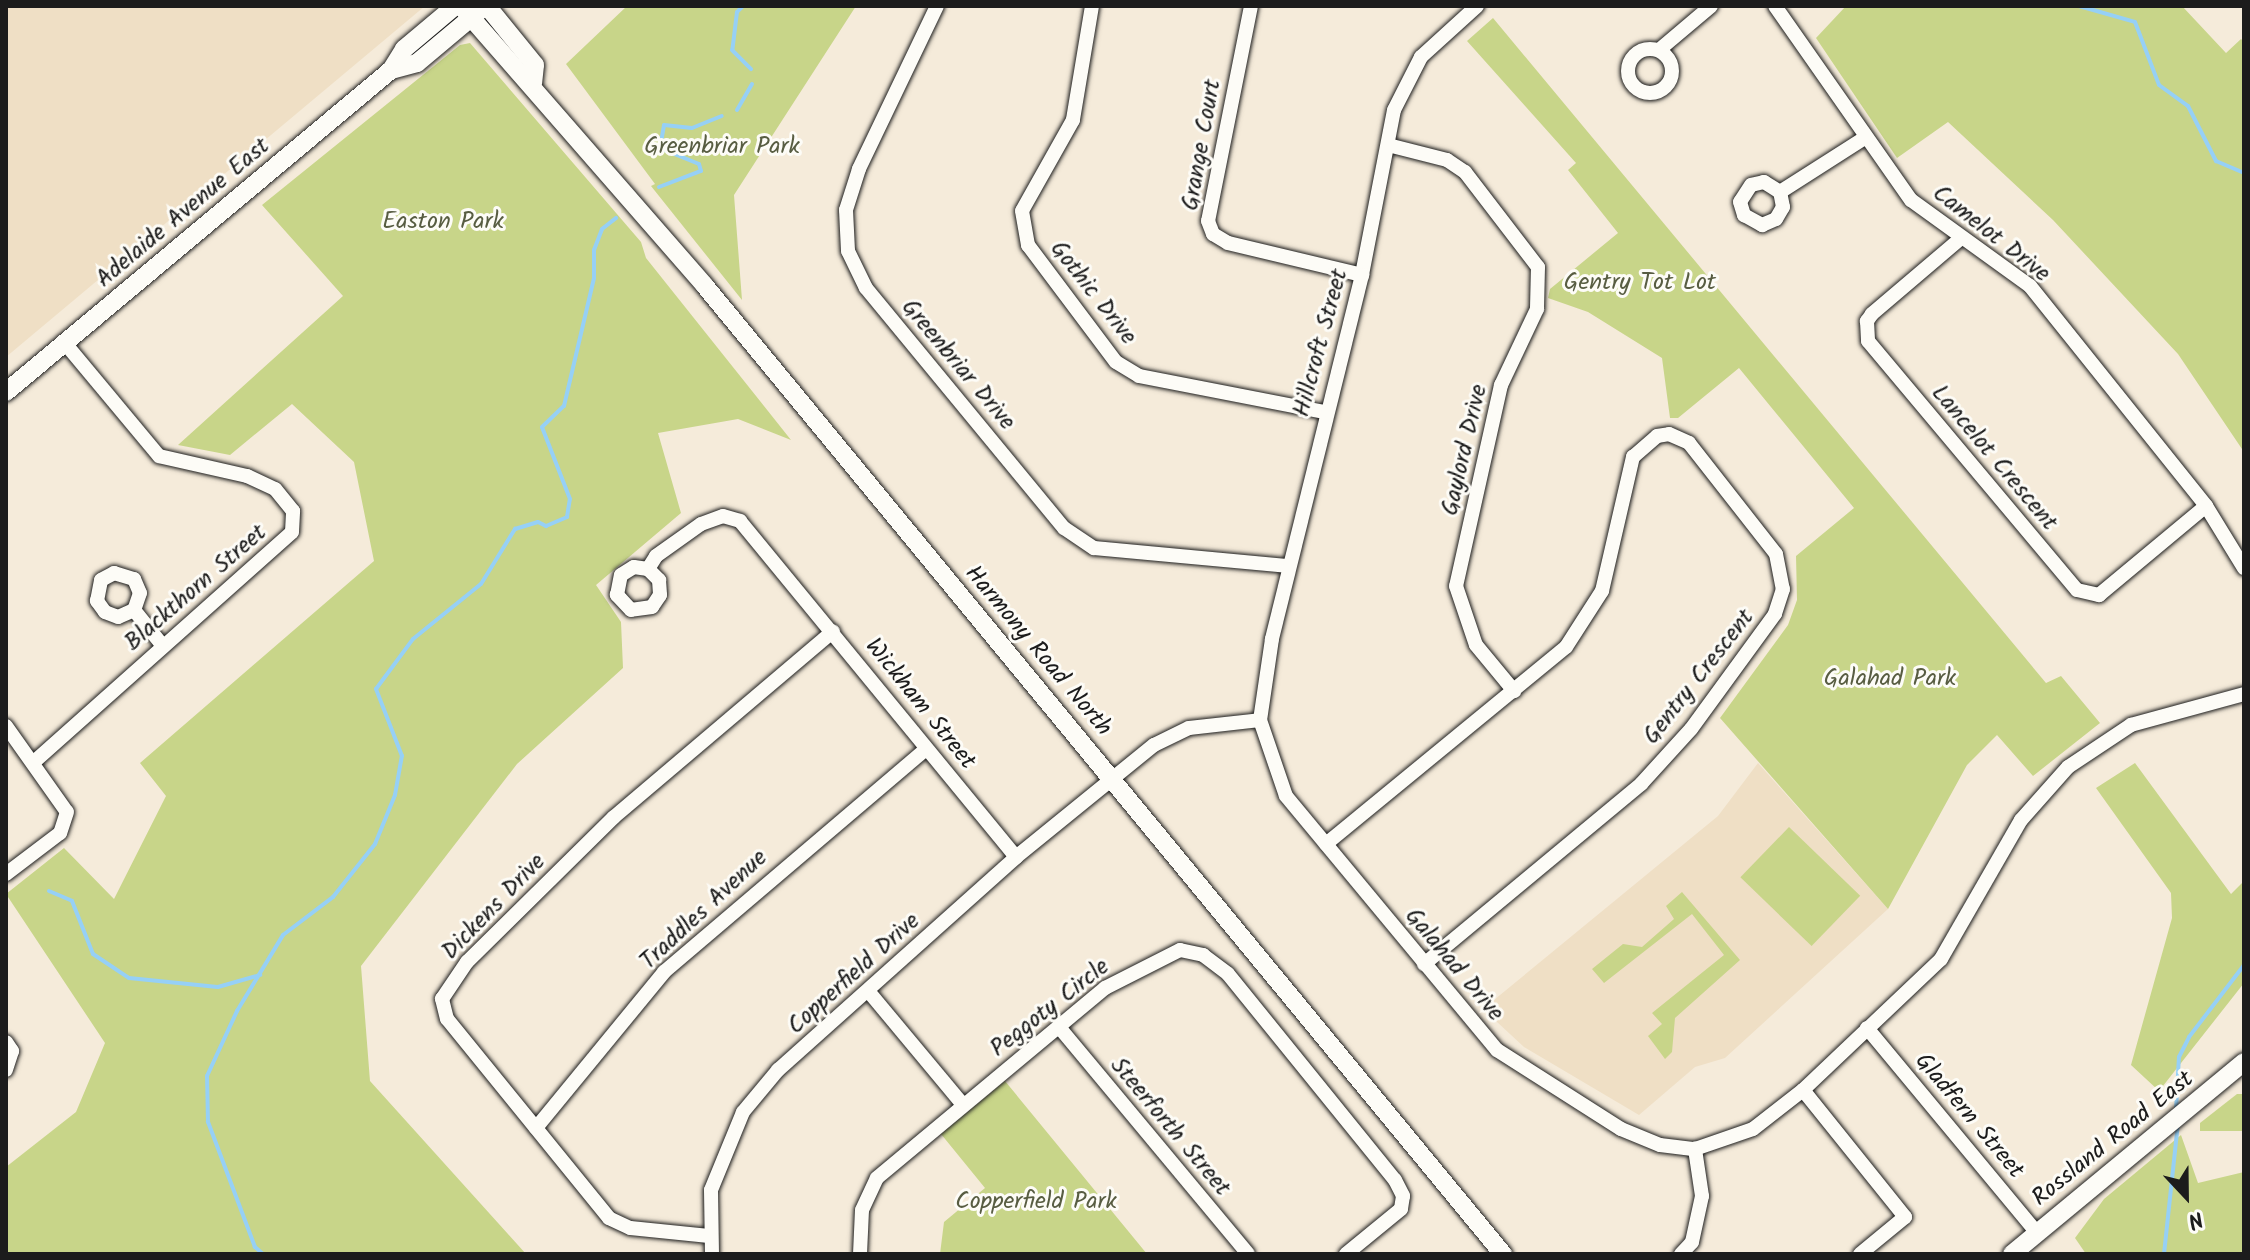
<!DOCTYPE html>
<html>
<head>
<meta charset="utf-8">
<style>
	body { margin:0 }
	#map { position:relative; width:2250px; height:1260px; overflow:hidden; background:#f5ebda; font-family:Kalam,sans-serif }
	div>[style] { position:absolute }
	[style*='--x'] { left:calc(var(--x)*1px); top:calc(var(--y)*1px); width:calc(var(--w)*1px); rotate:calc(var(--a)*1deg) }
	.built>* { inset:0; background:#efdfc5 }
	.green>* { inset:0; background:#c8d589; transform-origin:0 0 }
	.stream>* { height:4px; margin:-2px; padding:0 2px; transform-origin:2px; border-radius:2px; background:#96d0f6 }
	.roads { filter:drop-shadow(0 0 2px #1c1c1c) drop-shadow(0 0 2px #1c1c1c) }
	.minor>* { height:14px; margin:-7px; padding:0 7px; transform-origin:7px; border-radius:7px; background:#fdfcf7 }
	.minor>.ring { margin:-7px; padding:0; box-sizing:content-box; background:none; border:14px solid #fdfcf7; border-radius:50% }
	.major>* { height:18px; margin:-9px; padding:0 9px; transform-origin:9px; border-radius:9px; background:#fdfcf7 }
	span { translate:-50% -50%; white-space:nowrap; text-align:center; line-height:1.15; -webkit-text-stroke:6px #fdfcf7; paint-order:stroke }
	.street-label { font-size:24px; color:#1c1c1c }
	.park-label { font-size:24px; color:#585d42 }
	.frame { position:absolute; inset:0; border:8px solid #1c1c1c; pointer-events:none }
	.north { position:absolute; left:2146px; top:1156px; width:80px; height:80px; -webkit-text-stroke:6px #fdfcf7; paint-order:stroke; rotate:158deg; font-size:22px; font-weight:700; line-height:32px; text-align:center; color:#1c1c1c }
	.north::after { content:''; display:block; margin:auto; width:28px; height:36px; background:#1c1c1c; clip-path:polygon(50% 0,100% 100%,50% 72%,0 100%) }
</style>
</head>
<body>
<div id="map">
	<div class="built">
		<i style="clip-path:polygon(6px 6px,425px 6px,6px 357px)"></i>
		<i style="clip-path:polygon(1758px 763px,1888px 909px,1725px 1058px,1695px 1067px,1639px 1115px,1524px 1047px,1483px 1009px,1718px 816px)"></i>
	</div>
	<div class="green">
		<i style="clip-path:polygon(627px 6px,856px 6px,734px 195px,742px 300px,651px 186px,655px 184px,566px 64px)"></i>
		<i style="clip-path:polygon(1846px 6px,2182px 6px,2226px 53px,2241px 39px,2244px 42px,2244px 452px,2178px 354px,2053px 220px,1948px 122px,1897px 158px,1816px 38px)"></i>
		<i style="clip-path:polygon(1493px 18px,2046px 683px,2061px 676px,2100px 723px,2033px 776px,1997px 735px,1967px 765px,1888px 909px,1720px 718px,1788px 625px,1797px 600px,1796px 556px,1854px 508px,1739px 368px,1678px 418px,1670px 418px,1662px 358px,1588px 312px,1548px 298px,1550px 289px,1618px 233px,1568px 170px,1576px 163px,1467px 41px)"></i>
		<i style="clip-path:polygon(470px 43px,641px 242px,646px 258px,791px 440px,738px 419px,658px 433px,681px 513px,596px 585px,621px 622px,623px 668px,517px 764px,361px 966px,370px 1081px,526px 1254px,6px 1254px,6px 1167px,76px 1112px,105px 1043px,6px 894px,64px 848px,114px 899px,166px 796px,140px 763px,374px 561px,354px 462px,292px 404px,230px 455px,178px 445px,343px 296px,262px 205px,460px 45px)"></i>
		<i style="clip-path:polygon(2135px 763px,2231px 894px,2244px 881px,2244px 983px,2159px 1091px,2131px 1065px,2172px 918px,2171px 893px,2096px 788px)"></i>
		<i style="left:1789px;top:827px;width:99px;height:70px;rotate:44deg"></i>
		<i style="clip-path:polygon(1682px 892px,1740px 960px,1675px 1018px,1672px 1052px,1665px 1059px,1648px 1036px,1662px 1024px,1652px 1013px,1724px 955px,1692px 914px,1604px 983px,1592px 969px,1623px 944px,1642px 947px,1674px 919px,1666px 906px)"></i>
		<i style="clip-path:polygon(1005px 1081px,1147px 1254px,940px 1254px,944px 1222px,985px 1188px,941px 1134px)"></i>
		<i style="clip-path:polygon(2237px 1094px,2244px 1094px,2244px 1131px,2200px 1131px,2200px 1123px)"></i>
		<i style="clip-path:polygon(2181px 1135px,2198px 1183px,2244px 1172px,2244px 1254px,2086px 1254px,2075px 1238px,2104px 1199px)"></i>
	</div>
	<div class="stream">
		<i style="--x:743;--y:6;--w:8;--a:135"></i>
		<i style="--x:737;--y:12;--w:38;--a:97"></i>
		<i style="--x:732;--y:50;--w:27;--a:45"></i>
		<i style="--x:2079;--y:6;--w:58;--a:15.9"></i>
		<i style="--x:2135;--y:22;--w:67;--a:69.1"></i>
		<i style="--x:2159;--y:85;--w:36;--a:36"></i>
		<i style="--x:2188;--y:106;--w:62;--a:63"></i>
		<i style="--x:2216;--y:161;--w:30;--a:23"></i>
		<i style="--x:737;--y:110;--w:30;--a:-60"></i>
		<i style="--x:659;--y:187;--w:45;--a:-20.9"></i>
		<i style="--x:701;--y:171;--w:7;--a:-106"></i>
		<i style="--x:699;--y:164;--w:42;--a:-157.7"></i>
		<i style="--x:660;--y:148;--w:23;--a:-80"></i>
		<i style="--x:664;--y:125;--w:28;--a:6"></i>
		<i style="--x:692;--y:128;--w:32;--a:-22"></i>
		<i style="--x:49;--y:891;--w:25;--a:23"></i>
		<i style="--x:72;--y:901;--w:57;--a:68.4"></i>
		<i style="--x:93;--y:954;--w:43;--a:33.7"></i>
		<i style="--x:129;--y:978;--w:89;--a:5.8"></i>
		<i style="--x:218;--y:987;--w:44;--a:-15.9"></i>
		<i style="--x:2176;--y:1110;--w:53;--a:-86.8"></i>
		<i style="--x:2179;--y:1057;--w:22;--a:-63"></i>
		<i style="--x:2189;--y:1037;--w:91;--a:-52.6"></i>
		<i style="--x:263;--y:1254;--w:11;--a:-139"></i>
		<i style="--x:255;--y:1247;--w:134;--a:-110.6"></i>
		<i style="--x:208;--y:1122;--w:46;--a:-91.2"></i>
		<i style="--x:207;--y:1076;--w:72;--a:-65.2"></i>
		<i style="--x:237;--y:1011;--w:89;--a:-58.8"></i>
		<i style="--x:283;--y:935;--w:63;--a:-37.2"></i>
		<i style="--x:333;--y:897;--w:68;--a:-51.6"></i>
		<i style="--x:375;--y:844;--w:53;--a:-67.8"></i>
		<i style="--x:395;--y:795;--w:40;--a:-80"></i>
		<i style="--x:402;--y:756;--w:72;--a:-111.2"></i>
		<i style="--x:376;--y:689;--w:62;--a:-53.5"></i>
		<i style="--x:413;--y:639;--w:87;--a:-39"></i>
		<i style="--x:481;--y:584;--w:65;--a:-58.3"></i>
		<i style="--x:515;--y:529;--w:24;--a:-17"></i>
		<i style="--x:538;--y:522;--w:9;--a:27"></i>
		<i style="--x:546;--y:526;--w:23;--a:-23"></i>
		<i style="--x:567;--y:517;--w:18;--a:-81"></i>
		<i style="--x:570;--y:499;--w:77;--a:-111.3"></i>
		<i style="--x:542;--y:427;--w:30;--a:-44"></i>
		<i style="--x:564;--y:406;--w:131;--a:-76.8"></i>
		<i style="--x:594;--y:278;--w:28;--a:-90"></i>
		<i style="--x:594;--y:250;--w:22;--a:-69"></i>
		<i style="--x:602;--y:229;--w:18;--a:-38"></i>
		<i style="--x:2164;--y:1254;--w:133;--a:-83.9"></i>
	</div>
	<div class="roads">
		<div class="minor">
			<i style="--x:937;--y:6;--w:181;--a:115.6"></i>
			<i style="--x:859;--y:169;--w:43;--a:107.6"></i>
			<i style="--x:846;--y:210;--w:41;--a:87.2"></i>
			<i style="--x:848;--y:251;--w:41;--a:64.1"></i>
			<i style="--x:866;--y:288;--w:311;--a:50.5"></i>
			<i style="--x:1064;--y:528;--w:36;--a:34"></i>
			<i style="--x:1094;--y:548;--w:196;--a:5.3"></i>
			<i style="--x:1092;--y:6;--w:116;--a:99.5"></i>
			<i style="--x:1073;--y:120;--w:104;--a:119.3"></i>
			<i style="--x:1022;--y:211;--w:35;--a:80"></i>
			<i style="--x:1028;--y:245;--w:146;--a:53.1"></i>
			<i style="--x:1116;--y:362;--w:27;--a:31"></i>
			<i style="--x:1139;--y:376;--w:189;--a:11"></i>
			<i style="--x:1251;--y:6;--w:219;--a:101.3"></i>
			<i style="--x:1208;--y:221;--w:14;--a:69"></i>
			<i style="--x:1213;--y:234;--w:17;--a:31"></i>
			<i style="--x:1228;--y:243;--w:138;--a:13.4"></i>
			<i style="--x:1477;--y:6;--w:76;--a:137.7"></i>
			<i style="--x:1421;--y:57;--w:59;--a:117"></i>
			<i style="--x:1394;--y:110;--w:168;--a:101"></i>
			<i style="--x:1362;--y:275;--w:375;--a:103.9"></i>
			<i style="--x:1272;--y:639;--w:82;--a:98.4"></i>
			<i style="--x:1260;--y:720;--w:80;--a:71.1"></i>
			<i style="--x:1286;--y:796;--w:330;--a:50.3"></i>
			<i style="--x:1497;--y:1050;--w:147;--a:32.5"></i>
			<i style="--x:1621;--y:1129;--w:42;--a:22.3"></i>
			<i style="--x:1660;--y:1145;--w:35;--a:7"></i>
			<i style="--x:1695;--y:1149;--w:61;--a:-19"></i>
			<i style="--x:1753;--y:1129;--w:63;--a:-38"></i>
			<i style="--x:1803;--y:1090;--w:190;--a:-43.5"></i>
			<i style="--x:1941;--y:959;--w:160;--a:-60.1"></i>
			<i style="--x:2021;--y:820;--w:71;--a:-48.4"></i>
			<i style="--x:2068;--y:767;--w:76;--a:-33.7"></i>
			<i style="--x:2131;--y:725;--w:117;--a:-15.3"></i>
			<i style="--x:1775;--y:6;--w:237;--a:55"></i>
			<i style="--x:1911;--y:200;--w:147;--a:35.9"></i>
			<i style="--x:2030;--y:286;--w:282;--a:51.3"></i>
			<i style="--x:2206;--y:506;--w:73;--a:58.5"></i>
			<i class="ring" style="left:1628px;top:49px;width:30px;height:30px"></i>
			<i style="--x:1659;--y:50;--w:68;--a:-40.2"></i>
			<i style="--x:1388;--y:145;--w:61;--a:14.3"></i>
			<i style="--x:1447;--y:160;--w:22;--a:34"></i>
			<i style="--x:1465;--y:172;--w:120;--a:52.5"></i>
			<i style="--x:1538;--y:267;--w:42;--a:91.4"></i>
			<i style="--x:1537;--y:309;--w:84;--a:115.3"></i>
			<i style="--x:1501;--y:385;--w:206;--a:102.6"></i>
			<i style="--x:1456;--y:586;--w:62;--a:71.3"></i>
			<i style="--x:1476;--y:645;--w:60;--a:50.4"></i>
			<i style="--x:1780;--y:192;--w:19;--a:-148"></i>
			<i style="--x:1764;--y:182;--w:13;--a:167"></i>
			<i style="--x:1751;--y:185;--w:20;--a:123"></i>
			<i style="--x:1740;--y:202;--w:14;--a:73"></i>
			<i style="--x:1744;--y:215;--w:21;--a:29"></i>
			<i style="--x:1762;--y:225;--w:15;--a:-23"></i>
			<i style="--x:1776;--y:219;--w:14;--a:-60"></i>
			<i style="--x:1783;--y:207;--w:15;--a:-101"></i>
			<i style="--x:1780;--y:192;--w:102;--a:-32.6"></i>
			<i style="--x:1960;--y:239;--w:116;--a:139.6"></i>
			<i style="--x:1872;--y:314;--w:9;--a:126"></i>
			<i style="--x:1867;--y:321;--w:20;--a:87"></i>
			<i style="--x:1868;--y:341;--w:325;--a:50"></i>
			<i style="--x:2077;--y:590;--w:23;--a:13"></i>
			<i style="--x:2099;--y:595;--w:139;--a:-39.8"></i>
			<i style="--x:648;--y:569;--w:16;--a:45"></i>
			<i style="--x:659;--y:580;--w:15;--a:86"></i>
			<i style="--x:660;--y:595;--w:14;--a:124"></i>
			<i style="--x:652;--y:607;--w:21;--a:172"></i>
			<i style="--x:631;--y:610;--w:21;--a:-133"></i>
			<i style="--x:617;--y:595;--w:20;--a:-79"></i>
			<i style="--x:621;--y:575;--w:15;--a:-32"></i>
			<i style="--x:634;--y:567;--w:14;--a:8"></i>
			<i style="--x:648;--y:569;--w:15;--a:-58"></i>
			<i style="--x:656;--y:556;--w:55;--a:-35.4"></i>
			<i style="--x:701;--y:524;--w:23;--a:-20"></i>
			<i style="--x:723;--y:516;--w:18;--a:16"></i>
			<i style="--x:740;--y:521;--w:435;--a:50.6"></i>
			<i style="--x:134;--y:610;--w:17;--a:156"></i>
			<i style="--x:118;--y:617;--w:14;--a:-159"></i>
			<i style="--x:105;--y:612;--w:14;--a:-126"></i>
			<i style="--x:97;--y:601;--w:21;--a:-79"></i>
			<i style="--x:101;--y:580;--w:15;--a:-28"></i>
			<i style="--x:114;--y:573;--w:21;--a:17"></i>
			<i style="--x:134;--y:579;--w:15;--a:67"></i>
			<i style="--x:140;--y:593;--w:18;--a:109"></i>
			<i style="--x:134;--y:610;--w:46;--a:51.1"></i>
			<i style="--x:6;--y:726;--w:105;--a:54.7"></i>
			<i style="--x:67;--y:812;--w:22;--a:108"></i>
			<i style="--x:60;--y:833;--w:68;--a:142.8"></i>
			<i style="--x:35;--y:761;--w:344;--a:-41.7"></i>
			<i style="--x:292;--y:532;--w:21;--a:-87"></i>
			<i style="--x:293;--y:511;--w:28;--a:-129"></i>
			<i style="--x:275;--y:489;--w:31;--a:-155"></i>
			<i style="--x:247;--y:476;--w:90;--a:-167.2"></i>
			<i style="--x:159;--y:456;--w:147;--a:-129.8"></i>
			<i style="--x:1326;--y:844;--w:310;--a:-39.4"></i>
			<i style="--x:1566;--y:647;--w:67;--a:-57.3"></i>
			<i style="--x:1602;--y:591;--w:138;--a:-77"></i>
			<i style="--x:1633;--y:457;--w:32;--a:-41"></i>
			<i style="--x:1657;--y:436;--w:12;--a:-9"></i>
			<i style="--x:1669;--y:434;--w:22;--a:24"></i>
			<i style="--x:1689;--y:443;--w:141;--a:51.9"></i>
			<i style="--x:1776;--y:554;--w:36;--a:79"></i>
			<i style="--x:1783;--y:589;--w:26;--a:108"></i>
			<i style="--x:1775;--y:614;--w:142;--a:126.1"></i>
			<i style="--x:1691;--y:729;--w:74;--a:132.3"></i>
			<i style="--x:1641;--y:784;--w:282;--a:140.3"></i>
			<i style="--x:869;--y:992;--w:147;--a:50.2"></i>
			<i style="--x:1059;--y:1027;--w:295;--a:50.2"></i>
			<i style="--x:1867;--y:1028;--w:266;--a:50.3"></i>
			<i style="--x:6;--y:1042;--w:11;--a:56"></i>
			<i style="--x:12;--y:1051;--w:20;--a:108"></i>
			<i style="--x:1803;--y:1090;--w:163;--a:51.2"></i>
			<i style="--x:1905;--y:1217;--w:58;--a:140.6"></i>
			<i style="--x:536;--y:1128;--w:202;--a:-50.6"></i>
			<i style="--x:664;--y:972;--w:344;--a:-40.4"></i>
			<i style="--x:709;--y:1236;--w:79;--a:-174.2"></i>
			<i style="--x:630;--y:1228;--w:23;--a:-155"></i>
			<i style="--x:609;--y:1218;--w:257;--a:-129.1"></i>
			<i style="--x:447;--y:1019;--w:21;--a:-104"></i>
			<i style="--x:442;--y:999;--w:45;--a:-56"></i>
			<i style="--x:467;--y:962;--w:206;--a:-44.6"></i>
			<i style="--x:614;--y:817;--w:287;--a:-40.3"></i>
			<i style="--x:712;--y:1254;--w:64;--a:-90.9"></i>
			<i style="--x:711;--y:1190;--w:84;--a:-67.7"></i>
			<i style="--x:743;--y:1112;--w:55;--a:-50.2"></i>
			<i style="--x:778;--y:1070;--w:319;--a:-41.8"></i>
			<i style="--x:1016;--y:857;--w:178;--a:-39.1"></i>
			<i style="--x:1154;--y:745;--w:39;--a:-26"></i>
			<i style="--x:1189;--y:728;--w:71;--a:-6.4"></i>
			<i style="--x:860;--y:1254;--w:44;--a:-87.4"></i>
			<i style="--x:862;--y:1210;--w:35;--a:-65"></i>
			<i style="--x:877;--y:1178;--w:297;--a:-39.8"></i>
			<i style="--x:1105;--y:988;--w:84;--a:-26.9"></i>
			<i style="--x:1180;--y:950;--w:24;--a:12"></i>
			<i style="--x:1203;--y:955;--w:31;--a:37"></i>
			<i style="--x:1228;--y:974;--w:265;--a:51"></i>
			<i style="--x:1395;--y:1180;--w:18;--a:63"></i>
			<i style="--x:1403;--y:1196;--w:13;--a:99"></i>
			<i style="--x:1401;--y:1209;--w:71;--a:140.7"></i>
			<i style="--x:1681;--y:1254;--w:16;--a:-47"></i>
			<i style="--x:1692;--y:1242;--w:47;--a:-77.7"></i>
			<i style="--x:1702;--y:1196;--w:48;--a:-98.5"></i>
		</div>
		<div class="major">
			<i style="--x:461;--y:6;--w:371;--a:48.9"></i>
			<i style="--x:705;--y:286;--w:1255;--a:50.5"></i>
			<i style="--x:487;--y:6;--w:76;--a:50.9"></i>
			<i style="--x:535;--y:65;--w:18;--a:96"></i>
			<i style="--x:391;--y:70;--w:27;--a:-15"></i>
			<i style="--x:417;--y:63;--w:89;--a:-40"></i>
			<i style="--x:6;--y:392;--w:502;--a:-39.91"></i>
			<i style="--x:391;--y:70;--w:25;--a:-58"></i>
			<i style="--x:404;--y:49;--w:67;--a:-40.1"></i>
			<i style="--x:2012;--y:1254;--w:301;--a:-39.6"></i>
		</div>
	</div>
	<div class="street-label">
		<span style="left:1202px;top:145px;rotate:-80deg">Grange Court</span>
		<span style="left:183px;top:213px;rotate:-40deg">Adelaide Avenue East</span>
		<span style="left:1991px;top:234px;rotate:38deg">Camelot Drive</span>
		<span style="left:1093px;top:293px;rotate:52deg">Gothic Drive</span>
		<span style="left:1321px;top:343px;rotate:-75deg">Hillcroft Street</span>
		<span style="left:958px;top:365px;rotate:50deg">Greenbriar Drive</span>
		<span style="left:1465px;top:450px;rotate:-77deg">Gaylord Drive</span>
		<span style="left:1994px;top:458px;rotate:50deg">Lancelot Crescent</span>
		<span style="left:196px;top:588px;rotate:-41deg">Blackthorn Street</span>
		<span style="left:1038px;top:651px;rotate:50deg">Harmony Road North</span>
		<span style="left:1699px;top:677px;rotate:-52deg">Gentry Crescent</span>
		<span style="left:920px;top:704px;rotate:51deg">Wickham Street</span>
		<span style="left:494px;top:907px;rotate:-46deg">Dickens Drive</span>
		<span style="left:704px;top:910px;rotate:-43deg">Traddles Avenue</span>
		<span style="left:1454px;top:965px;rotate:50deg">Galahad Drive</span>
		<span style="left:854px;top:974px;rotate:-42deg">Copperfield Drive</span>
		<span style="left:1050px;top:1008px;rotate:-38deg">Peggoty Circle</span>
		<span style="left:1969px;top:1116px;rotate:50deg">Gladfern Street</span>
		<span style="left:1170px;top:1127px;rotate:50deg">Steerforth Street</span>
		<span style="left:2113px;top:1139px;rotate:-39deg">Rossland Road East</span>
	</div>
	<div class="park-label">
		<span style="left:722px;top:147px">Greenbriar Park</span>
		<span style="left:443px;top:222px">Easton Park</span>
		<span style="left:1640px;top:283px">Gentry Tot Lot</span>
		<span style="left:1890px;top:679px">Galahad Park</span>
		<span style="left:1036px;top:1202px">Copperfield Park</span>
	</div>
	<div class="frame"></div>
	<div class="north">N</div>
</div>
</body>
</html>
